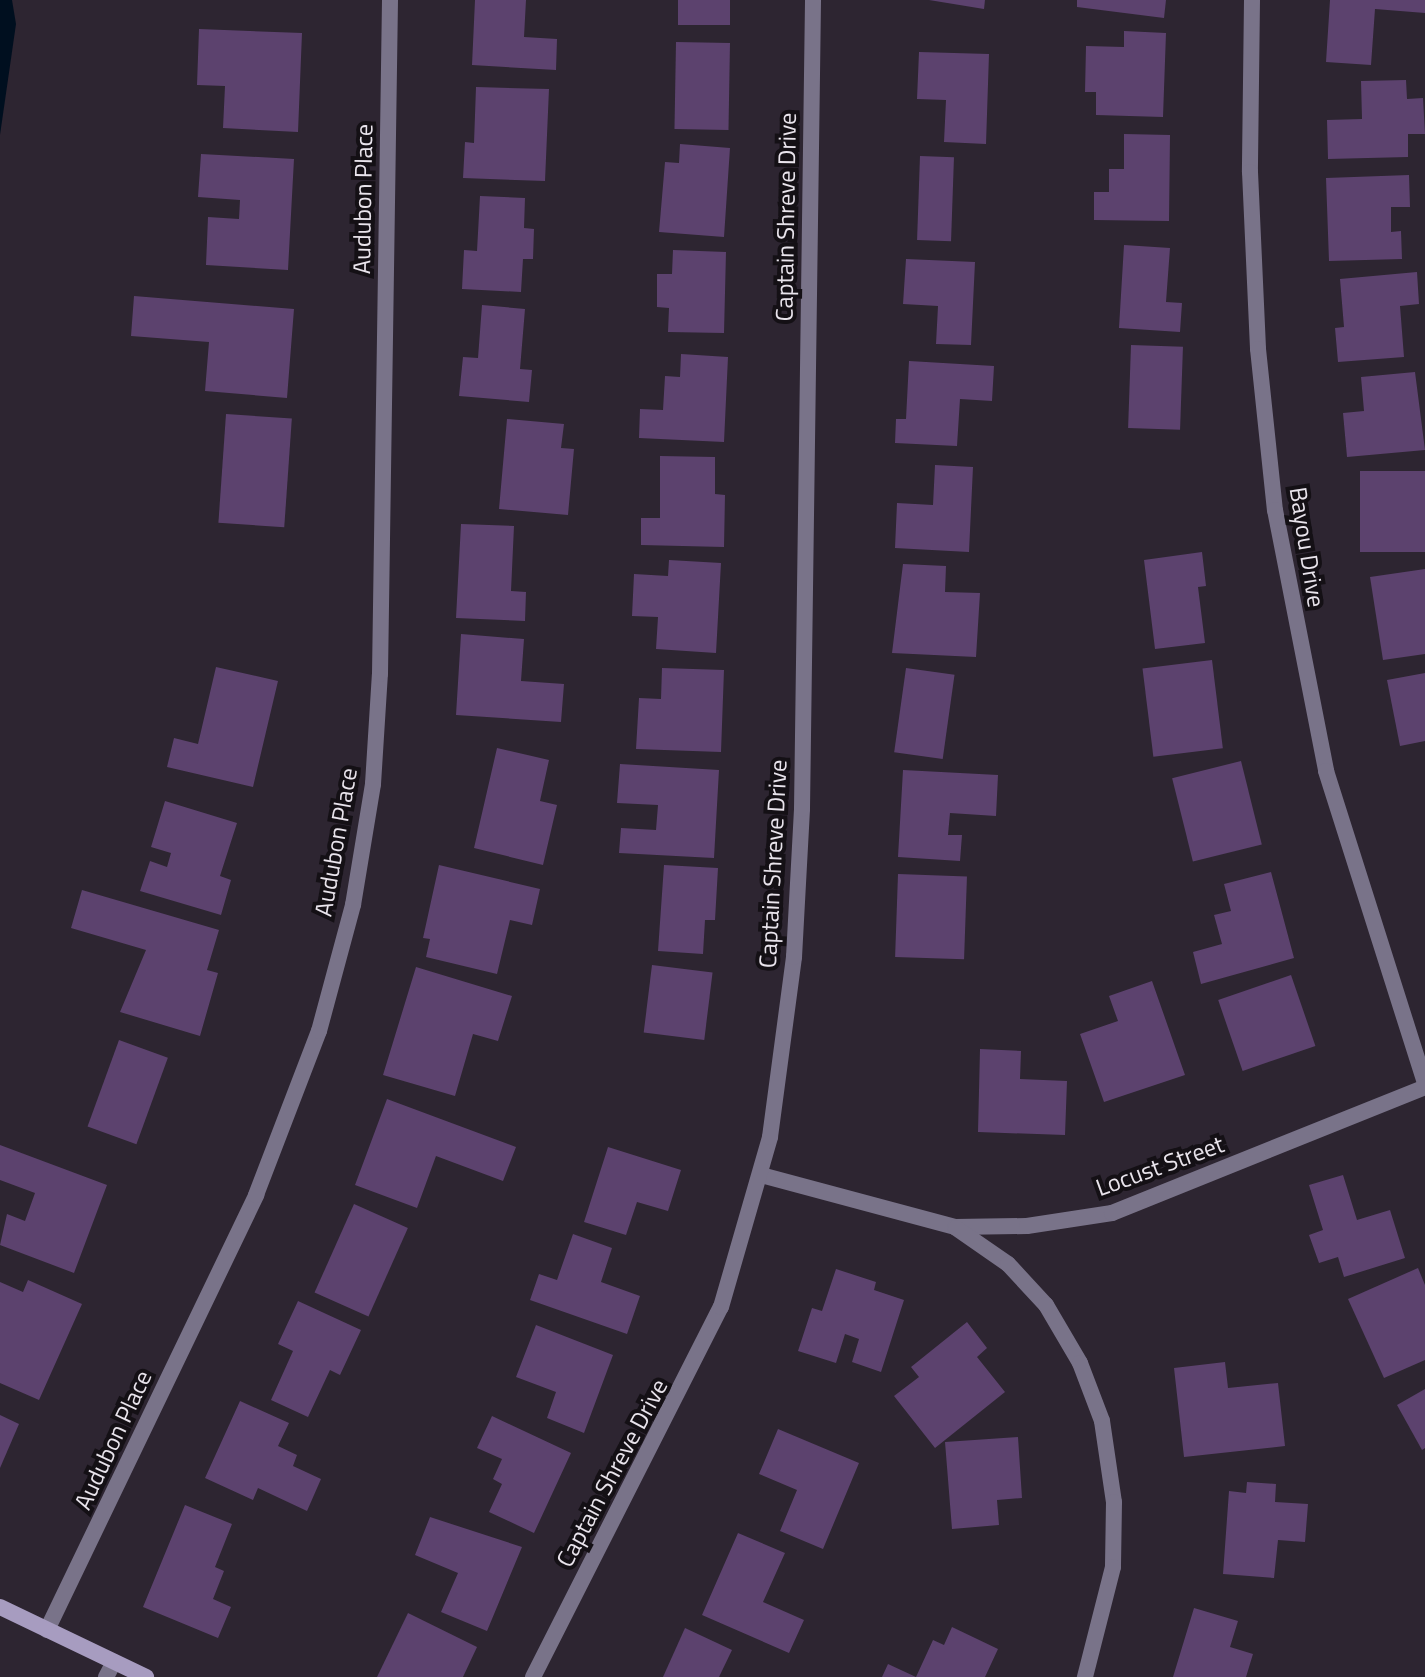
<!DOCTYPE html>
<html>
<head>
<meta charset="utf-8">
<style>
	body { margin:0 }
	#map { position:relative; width:1425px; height:1677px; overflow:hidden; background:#2d2531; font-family:"Titillium Web",sans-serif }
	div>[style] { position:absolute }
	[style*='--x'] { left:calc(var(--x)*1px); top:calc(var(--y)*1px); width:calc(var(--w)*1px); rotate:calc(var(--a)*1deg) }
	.water>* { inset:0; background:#000f1f }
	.building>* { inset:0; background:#5c426e; transform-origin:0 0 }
	.street>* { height:16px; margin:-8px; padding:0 8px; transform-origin:8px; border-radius:8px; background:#797389 }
	.secondary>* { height:16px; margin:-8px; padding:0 8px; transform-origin:8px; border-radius:8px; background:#a79cc0 }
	span { translate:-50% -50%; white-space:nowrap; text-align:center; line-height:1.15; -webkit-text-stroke:8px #141015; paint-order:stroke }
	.street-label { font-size:24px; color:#e9e4ec }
</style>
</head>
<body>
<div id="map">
	<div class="water">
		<i style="clip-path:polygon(0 0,12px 0,16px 24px,0 135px)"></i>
	</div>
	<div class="building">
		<i style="clip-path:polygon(475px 0,526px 0,524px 37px,557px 39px,556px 70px,472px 65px)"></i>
		<i style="left:678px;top:0;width:52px;height:25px"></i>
		<i style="clip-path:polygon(929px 0,985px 0,984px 9px)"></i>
		<i style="clip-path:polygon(1077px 0,1166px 0,1164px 18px,1077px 7px)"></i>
		<i style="clip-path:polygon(1330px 0,1425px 0,1425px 13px,1375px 9px,1371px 65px,1326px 62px)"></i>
		<i style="clip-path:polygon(199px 29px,302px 33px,298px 132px,223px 128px,225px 86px,197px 85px)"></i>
		<i style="clip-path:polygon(1124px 31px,1166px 33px,1163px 117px,1096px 115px,1096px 92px,1085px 92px,1086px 46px,1124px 47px)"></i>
		<i style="left:676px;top:42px;width:54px;height:87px;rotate:1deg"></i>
		<i style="clip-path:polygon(919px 52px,989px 54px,986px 144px,944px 142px,946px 100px,917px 99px)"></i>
		<i style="clip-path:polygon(1406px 80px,1407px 99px,1423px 98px,1425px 134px,1408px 134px,1408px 157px,1328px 159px,1327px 120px,1362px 119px,1361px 81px)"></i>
		<i style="clip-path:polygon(476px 87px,549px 89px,545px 181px,463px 178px,465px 142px,474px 143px)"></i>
		<i style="clip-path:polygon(1124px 134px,1170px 135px,1169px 221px,1094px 220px,1094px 192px,1109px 192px,1109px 169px,1124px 169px)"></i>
		<i style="clip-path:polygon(680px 144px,730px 148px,724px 237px,659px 232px,665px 162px,679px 163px)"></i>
		<i style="clip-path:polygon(201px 154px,294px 159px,288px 270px,206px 265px,208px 217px,239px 219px,240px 200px,198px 197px)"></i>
		<i style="left:920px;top:156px;width:34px;height:84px;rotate:2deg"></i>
		<i style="clip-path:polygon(1409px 175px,1410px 207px,1391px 207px,1391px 232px,1401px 231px,1402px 259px,1329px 261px,1326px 178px)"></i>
		<i style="clip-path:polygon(480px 196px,525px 198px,524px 228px,534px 229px,533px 259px,523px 259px,521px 292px,462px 289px,464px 250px,477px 251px)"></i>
		<i style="clip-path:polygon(1124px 245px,1170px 248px,1166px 302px,1182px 303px,1180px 332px,1119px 328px)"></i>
		<i style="clip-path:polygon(673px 250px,726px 252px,724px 333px,668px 332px,669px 308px,657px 307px,657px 274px,672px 274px)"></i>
		<i style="clip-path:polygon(906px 259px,975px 262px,971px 345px,936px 344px,938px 306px,903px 304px)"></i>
		<i style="clip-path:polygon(1417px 272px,1419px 304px,1400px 306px,1404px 357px,1338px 362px,1335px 328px,1344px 327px,1340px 279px)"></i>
		<i style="clip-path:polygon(134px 296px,294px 309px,287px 398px,205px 391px,209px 342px,131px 336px)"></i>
		<i style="clip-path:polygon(482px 305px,525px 309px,520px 369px,532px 370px,529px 402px,459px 396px,463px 357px,478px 358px)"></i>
		<i style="left:1131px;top:345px;width:52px;height:83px;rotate:2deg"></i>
		<i style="clip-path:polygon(681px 354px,728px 357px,724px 442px,639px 438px,640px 409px,663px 410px,665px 376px,680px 377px)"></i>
		<i style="clip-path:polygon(909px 361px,994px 366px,992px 401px,960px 399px,957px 446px,895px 443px,896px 419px,906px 419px)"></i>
		<i style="clip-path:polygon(1415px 372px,1425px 450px,1347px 457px,1343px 413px,1364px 411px,1361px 377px)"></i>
		<i style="left:226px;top:414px;width:66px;height:109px;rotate:4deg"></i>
		<i style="clip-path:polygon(507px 419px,564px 424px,561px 448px,574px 449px,568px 515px,499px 509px)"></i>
		<i style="clip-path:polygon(660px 456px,715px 457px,715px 494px,725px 495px,724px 547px,641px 545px,641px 518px,660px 518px)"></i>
		<i style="clip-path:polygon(935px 465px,973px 467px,969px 552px,895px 548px,897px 503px,933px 505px)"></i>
		<i style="left:1425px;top:471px;width:81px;height:65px;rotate:90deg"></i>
		<i style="clip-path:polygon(461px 524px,514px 526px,511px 591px,526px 592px,525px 621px,456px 618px)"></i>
		<i style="clip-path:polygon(1202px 552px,1206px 586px,1198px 587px,1205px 643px,1155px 649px,1144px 560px)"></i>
		<i style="clip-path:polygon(669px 560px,721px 563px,716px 653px,656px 649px,658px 617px,632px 616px,634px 574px,668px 576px)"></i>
		<i style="clip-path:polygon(903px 564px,946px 566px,945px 592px,980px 593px,976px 657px,892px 653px)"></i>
		<i style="clip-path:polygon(1425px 569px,1425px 654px,1383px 660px,1370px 577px)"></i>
		<i style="clip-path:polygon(461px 634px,524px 639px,521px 681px,564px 684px,561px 722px,456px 715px)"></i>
		<i style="left:1212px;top:660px;width:89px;height:70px;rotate:83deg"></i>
		<i style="clip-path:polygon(216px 667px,278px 681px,253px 787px,167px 767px,174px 738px,198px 744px)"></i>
		<i style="clip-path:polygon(662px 668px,724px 670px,721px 752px,636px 749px,639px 698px,661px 699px)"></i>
		<i style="left:906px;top:668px;width:49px;height:85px;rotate:8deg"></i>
		<i style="clip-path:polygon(1425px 673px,1425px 741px,1400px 746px,1387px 680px)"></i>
		<i style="clip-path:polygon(497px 748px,549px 760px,540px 801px,557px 805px,543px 865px,474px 848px)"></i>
		<i style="left:1241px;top:761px;width:86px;height:71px;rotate:76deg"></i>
		<i style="clip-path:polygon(620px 764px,719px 770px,714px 858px,619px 853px,621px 828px,656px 830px,658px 805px,617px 803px)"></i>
		<i style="clip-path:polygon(903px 770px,998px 775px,996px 816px,950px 813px,948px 835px,962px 835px,960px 861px,898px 857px)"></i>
		<i style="clip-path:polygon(165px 801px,237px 823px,220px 876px,231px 880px,221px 915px,140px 891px,150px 861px,167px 867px,171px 853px,151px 847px)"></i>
		<i style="clip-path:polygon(439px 865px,540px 889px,532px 925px,510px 920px,497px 974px,426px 957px,430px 939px,423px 938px)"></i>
		<i style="clip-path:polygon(664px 865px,718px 868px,715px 920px,705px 920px,703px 954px,658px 951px)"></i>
		<i style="clip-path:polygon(1271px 872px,1294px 958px,1201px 984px,1193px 952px,1222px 944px,1214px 915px,1231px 911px,1224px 884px)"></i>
		<i style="left:898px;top:874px;width:69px;height:83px;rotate:2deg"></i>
		<i style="clip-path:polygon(82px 890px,219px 930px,207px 970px,218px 973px,200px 1036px,120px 1012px,146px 950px,71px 928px)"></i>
		<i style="left:652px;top:965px;width:61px;height:68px;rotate:7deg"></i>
		<i style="clip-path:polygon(416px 967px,512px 996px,498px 1041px,473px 1034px,455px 1096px,383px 1075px)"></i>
		<i style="left:1291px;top:975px;width:75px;height:77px;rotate:71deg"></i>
		<i style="clip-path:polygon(1152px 981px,1185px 1075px,1104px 1102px,1080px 1034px,1118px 1021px,1109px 996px)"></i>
		<i style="left:119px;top:1040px;width:52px;height:92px;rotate:20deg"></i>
		<i style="clip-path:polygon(980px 1049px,1021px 1051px,1020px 1079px,1067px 1081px,1065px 1135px,978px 1132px)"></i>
		<i style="clip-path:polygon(387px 1099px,516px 1147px,503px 1181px,436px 1156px,417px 1208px,355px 1185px)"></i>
		<i style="clip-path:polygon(0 1145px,107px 1185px,74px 1273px,0 1245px,7px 1214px,25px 1221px,35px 1193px,0 1180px)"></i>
		<i style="clip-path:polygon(608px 1147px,681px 1170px,668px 1211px,637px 1202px,626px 1235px,584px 1222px)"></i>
		<i style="clip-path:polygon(1343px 1175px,1357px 1220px,1390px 1210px,1405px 1258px,1344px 1277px,1338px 1257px,1319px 1263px,1309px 1235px,1323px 1230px,1309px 1185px)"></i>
		<i style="left:354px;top:1204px;width:59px;height:97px;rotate:24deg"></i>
		<i style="clip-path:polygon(573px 1234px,612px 1248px,601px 1282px,640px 1296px,627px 1334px,530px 1300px,539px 1274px,557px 1280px)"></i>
		<i style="clip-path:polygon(1418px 1268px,1425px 1285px,1425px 1360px,1384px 1378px,1348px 1299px)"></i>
		<i style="clip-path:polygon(836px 1269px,876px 1282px,874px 1290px,904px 1300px,881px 1372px,852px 1362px,859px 1339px,845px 1334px,836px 1363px,798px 1351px,812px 1308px,822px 1311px)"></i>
		<i style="clip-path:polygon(28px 1280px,82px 1304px,39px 1400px,0 1383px,0 1282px,23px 1292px)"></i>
		<i style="clip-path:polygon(298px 1301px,361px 1330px,340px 1375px,330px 1370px,308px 1417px,271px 1400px,293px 1351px,278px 1344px)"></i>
		<i style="clip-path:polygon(967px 1322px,987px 1348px,977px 1357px,1005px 1392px,935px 1448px,894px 1396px,919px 1377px,911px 1367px)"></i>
		<i style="clip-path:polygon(536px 1325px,613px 1355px,584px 1433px,547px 1418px,556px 1392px,516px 1377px)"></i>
		<i style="clip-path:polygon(1225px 1362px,1228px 1388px,1278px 1383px,1285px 1446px,1184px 1457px,1174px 1368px)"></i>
		<i style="clip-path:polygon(1425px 1389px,1425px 1448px,1422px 1450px,1397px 1405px)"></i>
		<i style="clip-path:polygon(240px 1401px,289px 1423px,278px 1446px,297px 1455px,293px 1466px,321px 1479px,307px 1511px,258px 1488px,253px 1500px,205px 1478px)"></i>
		<i style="clip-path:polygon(0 1415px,19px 1424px,0 1468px)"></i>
		<i style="clip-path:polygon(492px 1416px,571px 1453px,534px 1533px,489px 1512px,502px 1484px,493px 1479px,502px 1459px,477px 1448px)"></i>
		<i style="clip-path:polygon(778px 1429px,859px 1463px,823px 1549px,780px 1531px,797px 1490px,759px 1474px)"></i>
		<i style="clip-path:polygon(1018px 1437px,1022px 1498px,997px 1500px,999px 1525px,952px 1529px,945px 1442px)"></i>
		<i style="clip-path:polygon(1247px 1482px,1276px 1484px,1275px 1502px,1308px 1504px,1305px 1542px,1278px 1540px,1274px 1578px,1223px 1574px,1229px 1491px,1246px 1493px)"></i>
		<i style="clip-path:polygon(185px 1505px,232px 1524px,215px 1567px,224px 1571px,213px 1599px,231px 1607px,218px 1638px,143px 1607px)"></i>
		<i style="clip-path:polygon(430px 1517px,522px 1547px,487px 1631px,441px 1612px,458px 1573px,415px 1555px)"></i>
		<i style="clip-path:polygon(738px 1533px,785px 1553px,763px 1602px,804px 1620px,789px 1653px,702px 1615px)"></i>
		<i style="clip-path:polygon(1194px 1608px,1238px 1621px,1230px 1647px,1253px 1654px,1246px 1677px,1173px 1677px)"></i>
		<i style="clip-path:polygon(408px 1613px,477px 1647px,463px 1677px,377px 1677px)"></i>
		<i style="clip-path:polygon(952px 1627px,998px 1649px,985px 1677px,882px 1677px,888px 1664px,916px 1677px,933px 1640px,944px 1645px)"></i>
		<i style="clip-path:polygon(685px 1628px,732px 1650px,719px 1677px,663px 1677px)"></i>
	</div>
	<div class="street">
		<i style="--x:1252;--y:0;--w:172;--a:90.7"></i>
		<i style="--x:1250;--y:172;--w:177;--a:87.4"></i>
		<i style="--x:1258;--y:349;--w:162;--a:84"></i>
		<i style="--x:1275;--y:510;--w:266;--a:78.9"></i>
		<i style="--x:1326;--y:771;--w:327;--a:72.4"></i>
		<i style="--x:761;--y:1175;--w:201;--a:15"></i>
		<i style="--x:955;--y:1227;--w:72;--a:-0.8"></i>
		<i style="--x:1027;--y:1226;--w:86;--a:-8.7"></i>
		<i style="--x:1112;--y:1213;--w:337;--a:-21.9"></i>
		<i style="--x:956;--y:1228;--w:63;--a:34.7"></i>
		<i style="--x:1008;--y:1264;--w:56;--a:47.2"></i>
		<i style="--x:1046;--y:1305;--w:67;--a:59.6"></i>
		<i style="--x:1080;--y:1363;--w:62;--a:69.2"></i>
		<i style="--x:1102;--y:1421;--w:82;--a:81.6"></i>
		<i style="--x:1114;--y:1502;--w:65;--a:90.9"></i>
		<i style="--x:1113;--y:1567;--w:114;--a:104.3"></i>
		<i style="--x:47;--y:1630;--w:483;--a:-64.3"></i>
		<i style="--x:256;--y:1195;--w:176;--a:-69"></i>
		<i style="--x:319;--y:1031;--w:131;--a:-74.9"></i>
		<i style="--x:353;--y:905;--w:123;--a:-80.6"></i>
		<i style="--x:373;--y:784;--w:110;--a:-86.4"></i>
		<i style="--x:380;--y:674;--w:674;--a:-89.15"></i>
		<i style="--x:106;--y:1677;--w:17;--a:-62"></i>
		<i style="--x:533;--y:1677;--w:415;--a:-63.1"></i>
		<i style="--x:721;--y:1307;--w:177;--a:-73.9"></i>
		<i style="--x:770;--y:1137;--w:182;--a:-82.4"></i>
		<i style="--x:794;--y:957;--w:148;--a:-86.9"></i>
		<i style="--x:802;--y:809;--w:809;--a:-89.22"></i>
	</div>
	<div class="secondary">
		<i style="--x:0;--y:1607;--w:162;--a:25.6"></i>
	</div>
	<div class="street-label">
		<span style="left:363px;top:199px;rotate:-89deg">Audubon Place</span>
		<span style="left:786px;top:217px;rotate:-89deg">Captain Shreve Drive</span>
		<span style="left:1307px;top:547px;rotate:81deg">Bayou Drive</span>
		<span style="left:336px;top:842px;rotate:-80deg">Audubon Place</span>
		<span style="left:773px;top:864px;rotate:-87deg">Captain Shreve Drive</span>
		<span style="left:1160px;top:1166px;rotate:-20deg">Locust Street</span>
		<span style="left:113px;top:1440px;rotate:-65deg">Audubon Place</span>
		<span style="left:612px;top:1473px;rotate:-62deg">Captain Shreve Drive</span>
	</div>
</div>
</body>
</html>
